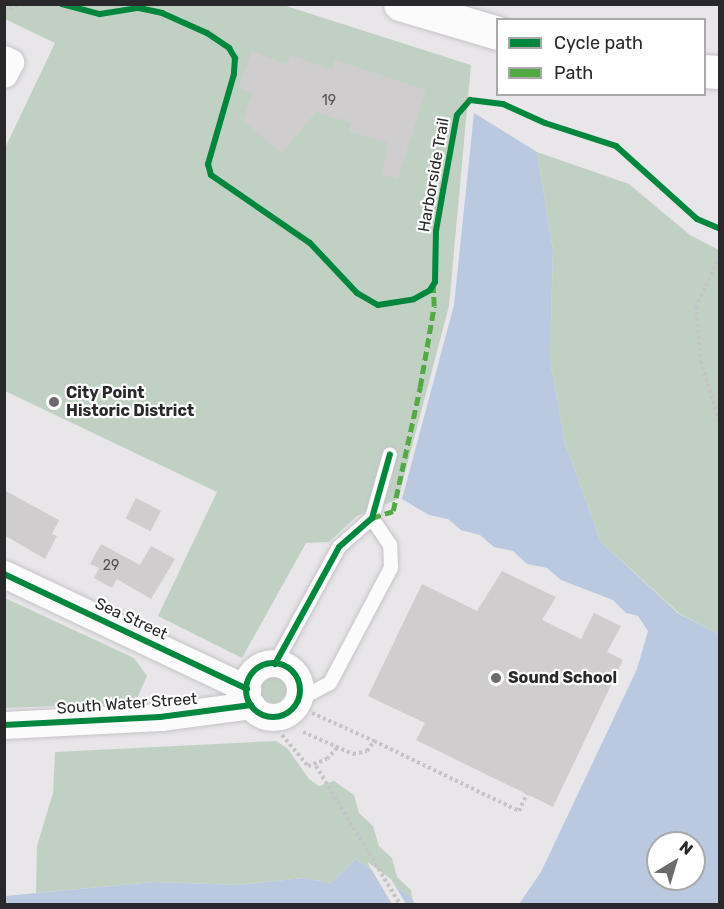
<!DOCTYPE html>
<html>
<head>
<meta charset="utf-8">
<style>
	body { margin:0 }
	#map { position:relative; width:724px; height:909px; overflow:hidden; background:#e8e6e9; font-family:Rubik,sans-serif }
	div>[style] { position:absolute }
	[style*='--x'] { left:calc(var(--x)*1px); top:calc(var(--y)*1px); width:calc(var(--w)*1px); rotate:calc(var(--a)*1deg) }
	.green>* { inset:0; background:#c0d1c4 }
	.round { border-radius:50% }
	.water>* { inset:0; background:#bac9e0 }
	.pier>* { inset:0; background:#e8e6e9 }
	.building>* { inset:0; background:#cfcdce; transform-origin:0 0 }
	.path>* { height:4px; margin-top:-2px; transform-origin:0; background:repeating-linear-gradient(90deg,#c4c4c5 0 3px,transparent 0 6px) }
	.roads { filter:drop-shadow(0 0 2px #c5c3c6) drop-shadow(0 0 2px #c5c3c6) }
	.lane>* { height:14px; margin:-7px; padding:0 7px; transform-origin:7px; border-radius:7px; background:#fcfbfc }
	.street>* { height:27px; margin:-13.5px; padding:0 13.5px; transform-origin:13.5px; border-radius:13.5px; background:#fcfbfc }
	.street>.ring { margin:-13.5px; padding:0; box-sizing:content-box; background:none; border:27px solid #fcfbfc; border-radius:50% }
	.highway>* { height:33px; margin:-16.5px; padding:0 16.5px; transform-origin:16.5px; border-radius:16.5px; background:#fcfbfc }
	.quiet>* { height:4.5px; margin-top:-2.25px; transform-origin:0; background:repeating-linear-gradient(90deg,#53aa44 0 9px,transparent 0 13.5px) }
	.cycleway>* { height:6px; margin:-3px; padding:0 3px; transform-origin:3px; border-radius:3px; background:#00873e }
	.cycleway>.ring { margin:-3px; padding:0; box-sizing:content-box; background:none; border:6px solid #00873e; border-radius:50% }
	.dots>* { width:16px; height:16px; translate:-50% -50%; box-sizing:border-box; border:3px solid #fff; border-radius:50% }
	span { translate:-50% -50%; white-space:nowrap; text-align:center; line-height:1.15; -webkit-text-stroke:4.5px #fff; paint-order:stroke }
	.number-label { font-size:14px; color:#525153 }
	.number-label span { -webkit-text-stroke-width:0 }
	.street-label { font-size:16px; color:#29282a }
	.poi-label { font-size:16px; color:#29282a; font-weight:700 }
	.left { translate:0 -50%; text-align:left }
	.frame { position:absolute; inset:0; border:6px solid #29282a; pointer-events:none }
	.legend { position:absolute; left:496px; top:18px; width:210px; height:78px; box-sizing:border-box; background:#fff; border:2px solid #a9a9aa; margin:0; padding:8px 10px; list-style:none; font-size:18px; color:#29282a }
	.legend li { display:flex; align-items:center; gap:12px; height:30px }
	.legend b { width:30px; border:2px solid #a9a9aa }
	.north { position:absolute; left:646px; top:831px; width:60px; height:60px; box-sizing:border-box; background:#fff; border:2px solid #a9a9aa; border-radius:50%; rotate:38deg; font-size:16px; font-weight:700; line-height:24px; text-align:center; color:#29282a }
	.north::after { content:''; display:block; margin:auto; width:21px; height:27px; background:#6c6a6d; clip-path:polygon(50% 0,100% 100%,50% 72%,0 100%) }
</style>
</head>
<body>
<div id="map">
	<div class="green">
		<i style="clip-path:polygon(5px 5px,283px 5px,471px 65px,449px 306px,398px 499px,357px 516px,329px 542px,306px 543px,242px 658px,158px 616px,217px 492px,5px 391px,5px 148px,55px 43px,5px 19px)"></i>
		<i style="clip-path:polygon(537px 152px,629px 184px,690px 235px,719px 250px,719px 634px,680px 614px,601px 542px,565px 443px,550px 360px,553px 250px)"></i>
		<i style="clip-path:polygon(5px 598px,134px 658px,147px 676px,135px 703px,5px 708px)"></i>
		<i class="round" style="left:260px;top:677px;width:26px;height:26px"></i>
		<i style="clip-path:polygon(276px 741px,288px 749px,309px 779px,319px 786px,334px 781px,354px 795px,359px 813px,373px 826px,379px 846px,392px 858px,397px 877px,411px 890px,412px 898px,356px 859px,331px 883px,303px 878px,239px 885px,154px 882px,36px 893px,37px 846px,53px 793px,55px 752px)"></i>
	</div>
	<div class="water">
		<i style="clip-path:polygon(evenodd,474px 113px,537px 152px,553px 250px,550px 360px,565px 443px,601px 542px,679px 614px,719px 634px,719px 904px,519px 904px,541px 872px,637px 669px,648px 631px,638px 616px,626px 613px,613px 600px,561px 580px,547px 568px,527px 564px,513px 551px,494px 547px,480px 535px,461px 530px,448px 519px,429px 515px,402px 499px,454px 305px,474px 113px,658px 843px,694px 843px,694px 879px,658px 879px,658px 843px)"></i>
		<i style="clip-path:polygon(356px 859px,412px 898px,415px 904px,5px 904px,5px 896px,154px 882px,239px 885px,303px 878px,331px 883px)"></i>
	</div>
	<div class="pier">
		<i style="clip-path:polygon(367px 862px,391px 879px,406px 904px,392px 904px)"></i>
	</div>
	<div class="building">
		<i style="clip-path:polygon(252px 51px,287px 64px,290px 55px,332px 70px,335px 60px,426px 90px,398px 179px,382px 174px,388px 143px,349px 131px,351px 123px,316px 112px,282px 153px,243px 121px,252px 93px,239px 87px)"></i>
		<i style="clip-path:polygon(4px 490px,59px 520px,52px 534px,57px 536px,45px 559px,4px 535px)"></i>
		<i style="left:136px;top:498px;width:28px;height:23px;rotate:27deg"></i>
		<i style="clip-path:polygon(101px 544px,140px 565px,151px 546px,175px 559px,151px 599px,117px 579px,112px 588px,94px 578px,99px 568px,90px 564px)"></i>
		<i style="clip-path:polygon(502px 571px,556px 597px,542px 620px,581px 639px,594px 613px,621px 626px,607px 652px,623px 660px,553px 807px,416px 740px,425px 723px,368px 696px,422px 584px,477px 611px)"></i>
	</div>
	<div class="path">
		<i style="--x:62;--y:4;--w:39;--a:15"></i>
		<i style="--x:100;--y:14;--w:39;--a:-9"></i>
		<i style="--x:139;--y:8;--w:24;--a:12"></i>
		<i style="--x:162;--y:13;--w:49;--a:24"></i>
		<i style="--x:207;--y:33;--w:27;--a:34"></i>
		<i style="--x:229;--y:48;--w:12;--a:59"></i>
		<i style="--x:235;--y:58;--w:16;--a:94"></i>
		<i style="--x:234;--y:74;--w:94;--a:106.1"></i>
		<i style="--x:208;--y:164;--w:11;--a:75"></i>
		<i style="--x:211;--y:175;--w:120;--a:34.5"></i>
		<i style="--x:310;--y:243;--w:69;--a:46.8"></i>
		<i style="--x:357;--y:293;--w:24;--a:30"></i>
		<i style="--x:378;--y:305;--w:36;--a:-9"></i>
		<i style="--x:414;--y:299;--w:18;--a:-29"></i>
		<i style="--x:430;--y:290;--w:9;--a:-58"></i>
		<i style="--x:435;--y:282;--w:51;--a:-88.9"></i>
		<i style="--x:436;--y:231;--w:41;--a:-80.1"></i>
		<i style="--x:443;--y:191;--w:77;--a:-79.6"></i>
		<i style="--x:457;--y:115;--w:20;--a:-49"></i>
		<i style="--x:470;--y:100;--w:33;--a:7"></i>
		<i style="--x:503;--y:104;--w:46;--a:24.3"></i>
		<i style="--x:545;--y:123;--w:75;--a:17.9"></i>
		<i style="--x:616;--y:146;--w:109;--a:42"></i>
		<i style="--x:697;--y:219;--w:25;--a:23"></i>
		<i style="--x:4;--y:11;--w:23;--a:-18"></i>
		<i style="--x:720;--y:256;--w:55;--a:115.6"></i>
		<i style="--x:696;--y:306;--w:55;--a:84.8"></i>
		<i style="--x:701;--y:361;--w:68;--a:73.7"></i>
		<i style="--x:312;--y:713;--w:68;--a:24.3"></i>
		<i style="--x:303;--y:732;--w:55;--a:23.7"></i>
		<i style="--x:353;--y:754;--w:14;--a:-12"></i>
		<i style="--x:367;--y:751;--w:12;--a:-55"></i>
		<i style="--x:374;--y:741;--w:161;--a:25.8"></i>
		<i style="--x:519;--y:811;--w:19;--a:-65"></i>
		<i style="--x:282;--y:735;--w:40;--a:50"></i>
		<i style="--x:308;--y:766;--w:20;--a:-20"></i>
		<i style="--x:327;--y:759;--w:15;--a:-48"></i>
		<i style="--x:316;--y:766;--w:162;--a:58.7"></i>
	</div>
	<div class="roads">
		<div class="lane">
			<i style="--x:275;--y:664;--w:133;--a:-61.3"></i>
			<i style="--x:339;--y:547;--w:44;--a:-41.3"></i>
			<i style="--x:372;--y:518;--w:66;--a:-74.3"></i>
			<i style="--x:298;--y:700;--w:36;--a:-28"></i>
			<i style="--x:330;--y:683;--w:130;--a:-62.1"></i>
			<i style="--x:391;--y:568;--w:23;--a:-92"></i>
			<i style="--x:390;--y:545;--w:32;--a:-124"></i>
		</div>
		<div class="street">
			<i style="--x:4;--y:59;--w:7;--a:27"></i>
			<i style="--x:10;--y:62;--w:13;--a:117"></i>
			<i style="--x:4;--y:574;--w:269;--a:25.3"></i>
			<i class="ring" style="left:246px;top:663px;width:27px;height:27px"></i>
			<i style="--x:4;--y:725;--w:156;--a:-2.9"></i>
			<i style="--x:160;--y:717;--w:92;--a:-7.5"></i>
		</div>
		<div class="highway">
			<i style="--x:400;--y:4;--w:102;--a:16.5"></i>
			<i style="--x:704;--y:71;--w:16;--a:4"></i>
		</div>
	</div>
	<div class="quiet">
		<i style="--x:372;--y:518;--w:22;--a:-18"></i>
		<i style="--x:393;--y:511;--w:127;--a:-77.7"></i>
		<i style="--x:420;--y:387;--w:82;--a:-80.2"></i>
		<i style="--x:434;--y:306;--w:20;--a:-93"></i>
	</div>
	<div class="cycleway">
		<i style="--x:62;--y:4;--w:39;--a:15"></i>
		<i style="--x:100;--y:14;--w:39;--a:-9"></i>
		<i style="--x:139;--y:8;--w:24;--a:12"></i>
		<i style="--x:162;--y:13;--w:49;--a:24"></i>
		<i style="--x:207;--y:33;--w:27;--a:34"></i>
		<i style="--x:229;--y:48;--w:12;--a:59"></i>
		<i style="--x:235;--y:58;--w:16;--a:94"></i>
		<i style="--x:234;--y:74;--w:94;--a:106.1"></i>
		<i style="--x:208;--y:164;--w:11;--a:75"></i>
		<i style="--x:211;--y:175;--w:120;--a:34.5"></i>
		<i style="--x:310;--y:243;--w:69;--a:46.8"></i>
		<i style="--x:357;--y:293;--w:24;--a:30"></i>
		<i style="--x:378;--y:305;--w:36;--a:-9"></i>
		<i style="--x:414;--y:299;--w:18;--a:-29"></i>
		<i style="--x:430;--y:290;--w:9;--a:-58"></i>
		<i style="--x:435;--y:282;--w:51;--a:-88.9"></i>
		<i style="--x:436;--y:231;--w:41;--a:-80.1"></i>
		<i style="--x:443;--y:191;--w:77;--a:-79.6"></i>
		<i style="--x:457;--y:115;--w:20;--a:-49"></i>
		<i style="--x:470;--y:100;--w:33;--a:7"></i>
		<i style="--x:503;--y:104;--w:46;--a:24.3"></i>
		<i style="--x:545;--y:123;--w:75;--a:17.9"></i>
		<i style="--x:616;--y:146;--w:109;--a:42"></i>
		<i style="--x:697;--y:219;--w:25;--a:23"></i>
		<i style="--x:4;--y:574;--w:269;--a:25.3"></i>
		<i class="ring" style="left:246px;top:663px;width:48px;height:48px"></i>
		<i style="--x:275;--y:664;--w:133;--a:-61.3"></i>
		<i style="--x:339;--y:547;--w:44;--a:-41.3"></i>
		<i style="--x:372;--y:518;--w:66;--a:-74.3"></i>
		<i style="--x:4;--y:725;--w:156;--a:-2.9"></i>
		<i style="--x:160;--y:717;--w:92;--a:-7.5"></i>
	</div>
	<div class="dots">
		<i style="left:54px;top:402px;background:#6c6a6d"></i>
		<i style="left:496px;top:678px;background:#6c6a6d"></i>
	</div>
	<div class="number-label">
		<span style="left:329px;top:101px">19</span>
		<span style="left:111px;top:566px">29</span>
	</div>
	<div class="street-label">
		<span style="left:434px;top:175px;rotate:-80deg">Harborside Trail</span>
		<span style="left:131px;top:619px;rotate:25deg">Sea Street</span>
		<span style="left:127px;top:704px;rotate:-4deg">South Water Street</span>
	</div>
	<div class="poi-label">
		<span class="left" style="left:66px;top:402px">City Point<br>Historic District</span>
		<span class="left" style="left:508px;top:678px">Sound School</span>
	</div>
	<div class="frame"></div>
	<ul class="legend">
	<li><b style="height:8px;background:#00873e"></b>Cycle path</li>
	<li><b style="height:8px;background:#53aa44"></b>Path</li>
	</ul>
	<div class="north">N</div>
</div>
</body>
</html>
